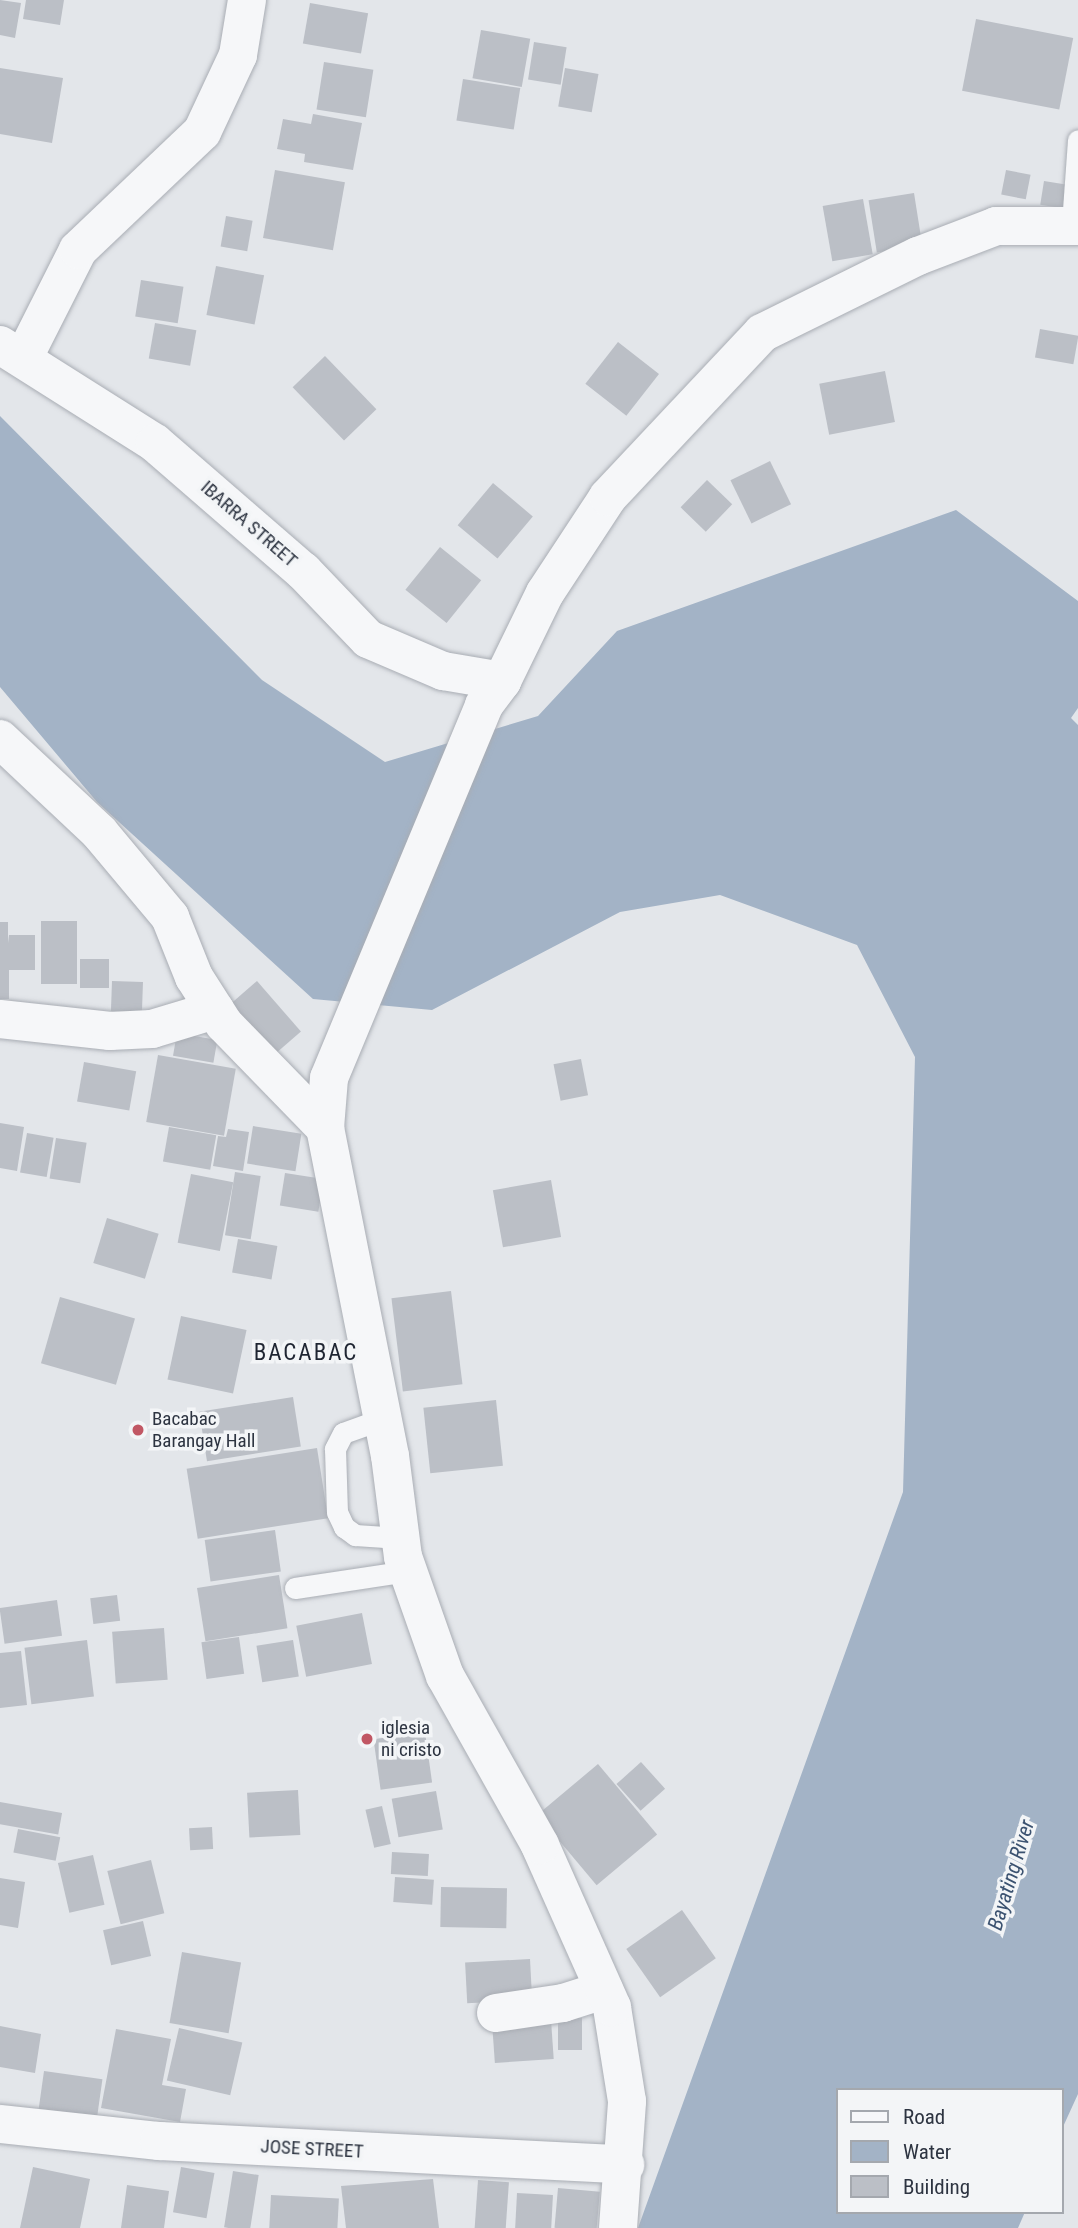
<!DOCTYPE html>
<html>
<head>
<meta charset="utf-8">
<style>
	body { margin:0 }
	#map { position:relative; width:1078px; height:2228px; overflow:hidden; background:#e3e6ea; font-family:"Roboto Condensed",sans-serif }
	div>[style] { position:absolute }
	[style*='--x'] { left:calc(var(--x)*1px); top:calc(var(--y)*1px); width:calc(var(--w)*1px); rotate:calc(var(--a)*1deg) }
	.water>* { inset:0; background:#a3b3c6 }
	.building>* { inset:0; background:#bbbfc6; transform-origin:0 0 }
	.roads { filter:drop-shadow(0 0 2px #a9adb4) drop-shadow(0 0 2px #a9adb4) }
	.service>* { height:21px; margin:-10.5px; padding:0 10.5px; transform-origin:10.5px; border-radius:10.5px; background:#f6f7f9 }
	.minor>* { height:38px; margin:-19px; padding:0 19px; transform-origin:19px; border-radius:19px; background:#f6f7f9 }
	.tertiary>* { height:38px; margin:-19px; padding:0 19px; transform-origin:19px; border-radius:19px; background:#f6f7f9 }
	.dots>* { width:19px; height:19px; translate:-50% -50%; box-sizing:border-box; border:4px solid #f3f5f7; border-radius:50% }
	span { translate:-50% -50%; white-space:nowrap; text-align:center; line-height:1.15; -webkit-text-stroke:7px #f3f5f7; paint-order:stroke }
	.street-label { font-size:19px; color:#2d3441 }
	.poi-label { font-size:19px; color:#2d3441 }
	.left { translate:0 -50%; text-align:left }
	.water-label { font-size:21px; color:#3b5270; font-style:italic }
	.quarter-label { font-size:23px; color:#1f2532; letter-spacing:2px }
	.legend { position:absolute; left:836px; top:2088px; width:228px; height:126px; box-sizing:border-box; background:#f3f5f7; border:2px solid #a4a8ae; margin:0; padding:9px 12px; list-style:none; font-size:21px; color:#2d3441 }
	.legend li { display:flex; align-items:center; gap:14px; height:35px }
	.legend b { width:35px; border:2px solid #a4a8ae }
</style>
</head>
<body>
<div id="map">
	<div class="water">
		<i style="clip-path:polygon(0 416px,262px 680px,385px 762px,538px 716px,617px 631px,956px 510px,1078px 601px,1078px 708px,1071px 718px,1078px 725px,1078px 2094px,1062px 2129px,1062px 2090px,838px 2090px,838px 2212px,1025px 2212px,1018px 2228px,638px 2228px,903px 1492px,915px 1057px,857px 945px,720px 895px,620px 912px,432px 1010px,313px 999px,97px 802px,0 687px)"></i>
	</div>
	<div class="building">
		<i style="clip-path:polygon(0 0,21px 3px,15px 38px,0 35px)"></i>
		<i style="clip-path:polygon(26px 0,64px 0,60px 25px,23px 19px)"></i>
		<i style="left:310px;top:3px;width:59px;height:41px;rotate:10deg"></i>
		<i style="left:976px;top:19px;width:99px;height:73px;rotate:11deg"></i>
		<i style="left:481px;top:30px;width:50px;height:49px;rotate:10deg"></i>
		<i style="left:534px;top:42px;width:33px;height:38px;rotate:9deg"></i>
		<i style="left:324px;top:62px;width:50px;height:48px;rotate:9deg"></i>
		<i style="clip-path:polygon(0 68px,63px 78px,52px 143px,0 134px)"></i>
		<i style="left:565px;top:68px;width:34px;height:39px;rotate:10deg"></i>
		<i style="left:463px;top:79px;width:58px;height:42px;rotate:9deg"></i>
		<i style="clip-path:polygon(313px 114px,362px 123px,353px 170px,304px 162px,305px 154px,277px 149px,283px 119px,311px 124px)"></i>
		<i style="left:275px;top:170px;width:71px;height:69px;rotate:10deg"></i>
		<i style="left:1006px;top:170px;width:25px;height:25px;rotate:11deg"></i>
		<i style="left:1044px;top:181px;width:25px;height:24px;rotate:9deg"></i>
		<i style="left:914px;top:193px;width:53px;height:46px;rotate:81deg"></i>
		<i style="left:863px;top:199px;width:56px;height:41px;rotate:80deg"></i>
		<i style="left:226px;top:216px;width:27px;height:31px;rotate:10deg"></i>
		<i style="left:216px;top:266px;width:49px;height:50px;rotate:11deg"></i>
		<i style="left:141px;top:280px;width:43px;height:37px;rotate:9deg"></i>
		<i style="left:155px;top:323px;width:42px;height:36px;rotate:10deg"></i>
		<i style="left:1040px;top:329px;width:39px;height:29px;rotate:10deg"></i>
		<i style="left:618px;top:342px;width:52px;height:53px;rotate:38deg"></i>
		<i style="left:325px;top:356px;width:74px;height:45px;rotate:46deg"></i>
		<i style="left:885px;top:371px;width:52px;height:67px;rotate:79deg"></i>
		<i style="left:770px;top:461px;width:48px;height:44px;rotate:64deg"></i>
		<i style="left:707px;top:480px;width:35px;height:38px;rotate:44deg"></i>
		<i style="left:493px;top:483px;width:52px;height:55px;rotate:40deg"></i>
		<i style="left:440px;top:547px;width:53px;height:55px;rotate:39deg"></i>
		<i style="left:41px;top:921px;width:36px;height:63px"></i>
		<i style="clip-path:polygon(0 922px,8px 922px,8px 943px,9px 935px,35px 935px,35px 970px,9px 970px,9px 999px,0 999px)"></i>
		<i style="left:80px;top:959px;width:29px;height:29px"></i>
		<i style="left:112px;top:981px;width:31px;height:30px;rotate:2deg"></i>
		<i style="left:257px;top:981px;width:67px;height:42px;rotate:49deg"></i>
		<i style="left:177px;top:1033px;width:41px;height:23px;rotate:10deg"></i>
		<i style="left:158px;top:1055px;width:79px;height:68px;rotate:10deg"></i>
		<i style="left:581px;top:1059px;width:37px;height:28px;rotate:79deg"></i>
		<i style="left:84px;top:1062px;width:53px;height:40px;rotate:10deg"></i>
		<i style="clip-path:polygon(0 1123px,24px 1127px,17px 1171px,0 1168px)"></i>
		<i style="left:253px;top:1126px;width:49px;height:38px;rotate:9deg"></i>
		<i style="left:169px;top:1127px;width:48px;height:35px;rotate:10deg"></i>
		<i style="clip-path:polygon(228px 1129px,249px 1132px,243px 1171px,213px 1166px,218px 1136px,226px 1137px)"></i>
		<i style="left:27px;top:1133px;width:27px;height:40px;rotate:10deg"></i>
		<i style="left:56px;top:1138px;width:31px;height:41px;rotate:9deg"></i>
		<i style="left:235px;top:1172px;width:26px;height:64px;rotate:9deg"></i>
		<i style="left:285px;top:1173px;width:39px;height:33px;rotate:9deg"></i>
		<i style="left:191px;top:1174px;width:43px;height:70px;rotate:11deg"></i>
		<i style="left:551px;top:1180px;width:58px;height:59px;rotate:80deg"></i>
		<i style="left:107px;top:1218px;width:54px;height:47px;rotate:17deg"></i>
		<i style="left:238px;top:1239px;width:40px;height:34px;rotate:10deg"></i>
		<i style="left:451px;top:1291px;width:94px;height:60px;rotate:83deg"></i>
		<i style="left:60px;top:1297px;width:78px;height:69px;rotate:16deg"></i>
		<i style="left:181px;top:1316px;width:67px;height:65px;rotate:12deg"></i>
		<i style="left:293px;top:1397px;width:50px;height:95px;rotate:81deg"></i>
		<i style="left:496px;top:1400px;width:66px;height:73px;rotate:84deg"></i>
		<i style="left:317px;top:1448px;width:71px;height:132px;rotate:81deg"></i>
		<i style="left:275px;top:1530px;width:42px;height:71px;rotate:82deg"></i>
		<i style="left:279px;top:1575px;width:54px;height:83px;rotate:81deg"></i>
		<i style="left:117px;top:1595px;width:26px;height:27px;rotate:83deg"></i>
		<i style="left:57px;top:1600px;width:36px;height:58px;rotate:82deg"></i>
		<i style="left:362px;top:1613px;width:52px;height:67px;rotate:79deg"></i>
		<i style="left:164px;top:1628px;width:52px;height:52px;rotate:86deg"></i>
		<i style="left:239px;top:1637px;width:37px;height:38px;rotate:82deg"></i>
		<i style="left:87px;top:1640px;width:57px;height:63px;rotate:83deg"></i>
		<i style="left:293px;top:1640px;width:37px;height:37px;rotate:81deg"></i>
		<i style="clip-path:polygon(21px 1651px,27px 1705px,0 1708px,0 1653px)"></i>
		<i style="left:425px;top:1732px;width:51px;height:52px;rotate:82deg"></i>
		<i style="left:641px;top:1762px;width:36px;height:33px;rotate:48deg"></i>
		<i style="left:598px;top:1764px;width:92px;height:79px;rotate:50deg"></i>
		<i style="left:298px;top:1790px;width:45px;height:51px;rotate:87deg"></i>
		<i style="left:436px;top:1791px;width:39px;height:45px;rotate:80deg"></i>
		<i style="left:0;top:1802px;width:63px;height:22px;rotate:10deg"></i>
		<i style="left:382px;top:1806px;width:39px;height:17px;rotate:77deg"></i>
		<i style="left:212px;top:1827px;width:22px;height:23px;rotate:87deg"></i>
		<i style="left:18px;top:1829px;width:43px;height:24px;rotate:11deg"></i>
		<i style="left:392px;top:1852px;width:37px;height:22px;rotate:3deg"></i>
		<i style="left:93px;top:1855px;width:51px;height:36px;rotate:77deg"></i>
		<i style="left:151px;top:1860px;width:55px;height:45px;rotate:76deg"></i>
		<i style="left:395px;top:1877px;width:39px;height:25px;rotate:4deg"></i>
		<i style="clip-path:polygon(0 1878px,25px 1882px,18px 1928px,0 1925px)"></i>
		<i style="left:441px;top:1887px;width:66px;height:40px;rotate:1deg"></i>
		<i style="left:682px;top:1910px;width:59px;height:68px;rotate:55deg"></i>
		<i style="left:143px;top:1921px;width:36px;height:41px;rotate:77deg"></i>
		<i style="left:182px;top:1952px;width:60px;height:72px;rotate:10deg"></i>
		<i style="left:530px;top:1959px;width:41px;height:65px;rotate:87deg"></i>
		<i style="left:558px;top:2018px;width:24px;height:32px"></i>
		<i style="left:551px;top:2020px;width:39px;height:59px;rotate:86deg"></i>
		<i style="clip-path:polygon(0 2026px,41px 2034px,35px 2073px,0 2067px)"></i>
		<i style="left:179px;top:2028px;width:65px;height:54px;rotate:13deg"></i>
		<i style="clip-path:polygon(116px 2029px,171px 2039px,162px 2085px,186px 2089px,180px 2122px,101px 2108px)"></i>
		<i style="left:44px;top:2071px;width:59px;height:38px;rotate:8deg"></i>
		<i style="clip-path:polygon(33px 2167px,90px 2179px,80px 2228px,20px 2228px)"></i>
		<i style="left:181px;top:2167px;width:34px;height:46px;rotate:10deg"></i>
		<i style="left:233px;top:2171px;width:26px;height:57px;rotate:9deg"></i>
		<i style="clip-path:polygon(433px 2179px,439px 2228px,346px 2228px,341px 2186px)"></i>
		<i style="left:478px;top:2180px;width:31px;height:48px;rotate:4deg"></i>
		<i style="clip-path:polygon(127px 2185px,169px 2191px,164px 2228px,121px 2228px)"></i>
		<i style="left:558px;top:2188px;width:42px;height:40px;rotate:5deg"></i>
		<i style="left:517px;top:2193px;width:36px;height:35px;rotate:3deg"></i>
		<i style="left:271px;top:2195px;width:68px;height:33px;rotate:3deg"></i>
	</div>
	<div class="roads">
		<div class="service">
			<i style="--x:1072;--y:224;--w:84;--a:-85.9"></i>
			<i style="--x:382;--y:1419;--w:41;--a:160.3"></i>
			<i style="--x:343;--y:1433;--w:18;--a:117"></i>
			<i style="--x:335;--y:1449;--w:63;--a:88.2"></i>
			<i style="--x:337;--y:1512;--w:17;--a:65"></i>
			<i style="--x:344;--y:1527;--w:14;--a:36"></i>
			<i style="--x:355;--y:1535;--w:45;--a:3.8"></i>
			<i style="--x:295;--y:1588;--w:113;--a:-8.6"></i>
		</div>
		<div class="minor">
			<i style="--x:24;--y:357;--w:120;--a:-63.2"></i>
			<i style="--x:78;--y:250;--w:171;--a:-43.6"></i>
			<i style="--x:202;--y:132;--w:85;--a:-64.9"></i>
			<i style="--x:238;--y:55;--w:56;--a:-80.7"></i>
			<i style="--x:0;--y:739;--w:136;--a:43.2"></i>
			<i style="--x:99;--y:832;--w:111;--a:50.1"></i>
			<i style="--x:170;--y:917;--w:65;--a:68.2"></i>
			<i style="--x:194;--y:977;--w:56;--a:57.4"></i>
			<i style="--x:224;--y:1024;--w:145;--a:45.8"></i>
			<i style="--x:0;--y:1019;--w:111;--a:6.2"></i>
			<i style="--x:110;--y:1031;--w:42;--a:-2.7"></i>
			<i style="--x:152;--y:1029;--w:66;--a:-16.8"></i>
			<i style="--x:496;--y:2013;--w:68;--a:-8.5"></i>
			<i style="--x:563;--y:2003;--w:43;--a:-17.6"></i>
			<i style="--x:0;--y:2124;--w:160;--a:6.1"></i>
			<i style="--x:159;--y:2141;--w:467;--a:2.9"></i>
		</div>
		<div class="tertiary">
			<i style="--x:0;--y:345;--w:183;--a:32.3"></i>
			<i style="--x:155;--y:443;--w:196;--a:40.9"></i>
			<i style="--x:303;--y:571;--w:94;--a:46.3"></i>
			<i style="--x:368;--y:639;--w:82;--a:23.1"></i>
			<i style="--x:443;--y:671;--w:60;--a:9.6"></i>
			<i style="--x:618;--y:2228;--w:127;--a:-85.9"></i>
			<i style="--x:627;--y:2101;--w:95;--a:-99.1"></i>
			<i style="--x:612;--y:2007;--w:177;--a:-114"></i>
			<i style="--x:540;--y:1845;--w:194;--a:-119.3"></i>
			<i style="--x:445;--y:1676;--w:126;--a:-109.4"></i>
			<i style="--x:403;--y:1557;--w:102;--a:-97.3"></i>
			<i style="--x:390;--y:1456;--w:334;--a:-101.2"></i>
			<i style="--x:325;--y:1128;--w:50;--a:-85.4"></i>
			<i style="--x:329;--y:1078;--w:404;--a:-67.4"></i>
			<i style="--x:484;--y:705;--w:30;--a:-53"></i>
			<i style="--x:502;--y:681;--w:98;--a:-64"></i>
			<i style="--x:545;--y:593;--w:115;--a:-56.7"></i>
			<i style="--x:608;--y:497;--w:225;--a:-46.8"></i>
			<i style="--x:762;--y:333;--w:174;--a:-26.3"></i>
			<i style="--x:918;--y:256;--w:84;--a:-21"></i>
			<i style="--x:996;--y:226;--w:82;--a:0"></i>
		</div>
	</div>
	<div class="dots">
		<i style="left:138px;top:1430px;background:#c15764"></i>
		<i style="left:367px;top:1739px;background:#c15764"></i>
	</div>
	<div class="street-label">
		<span style="left:249px;top:524px;rotate:41deg">IBARRA STREET</span>
		<span style="left:312px;top:2149px;rotate:3deg">JOSE STREET</span>
	</div>
	<div class="poi-label">
		<span class="left" style="left:152px;top:1430px">Bacabac<br>Barangay Hall</span>
		<span class="left" style="left:381px;top:1739px">iglesia<br>ni cristo</span>
	</div>
	<div class="water-label">
		<span style="left:1011px;top:1875px;rotate:-73deg">Bayating River</span>
	</div>
	<div class="quarter-label">
		<span style="left:306px;top:1353px">BACABAC</span>
	</div>
	<ul class="legend">
	<li><b style="height:9px;background:#f6f7f9"></b>Road</li>
	<li><b style="height:19px;background:#a3b3c6"></b>Water</li>
	<li><b style="height:19px;background:#bbbfc6"></b>Building</li>
	</ul>
</div>
</body>
</html>
